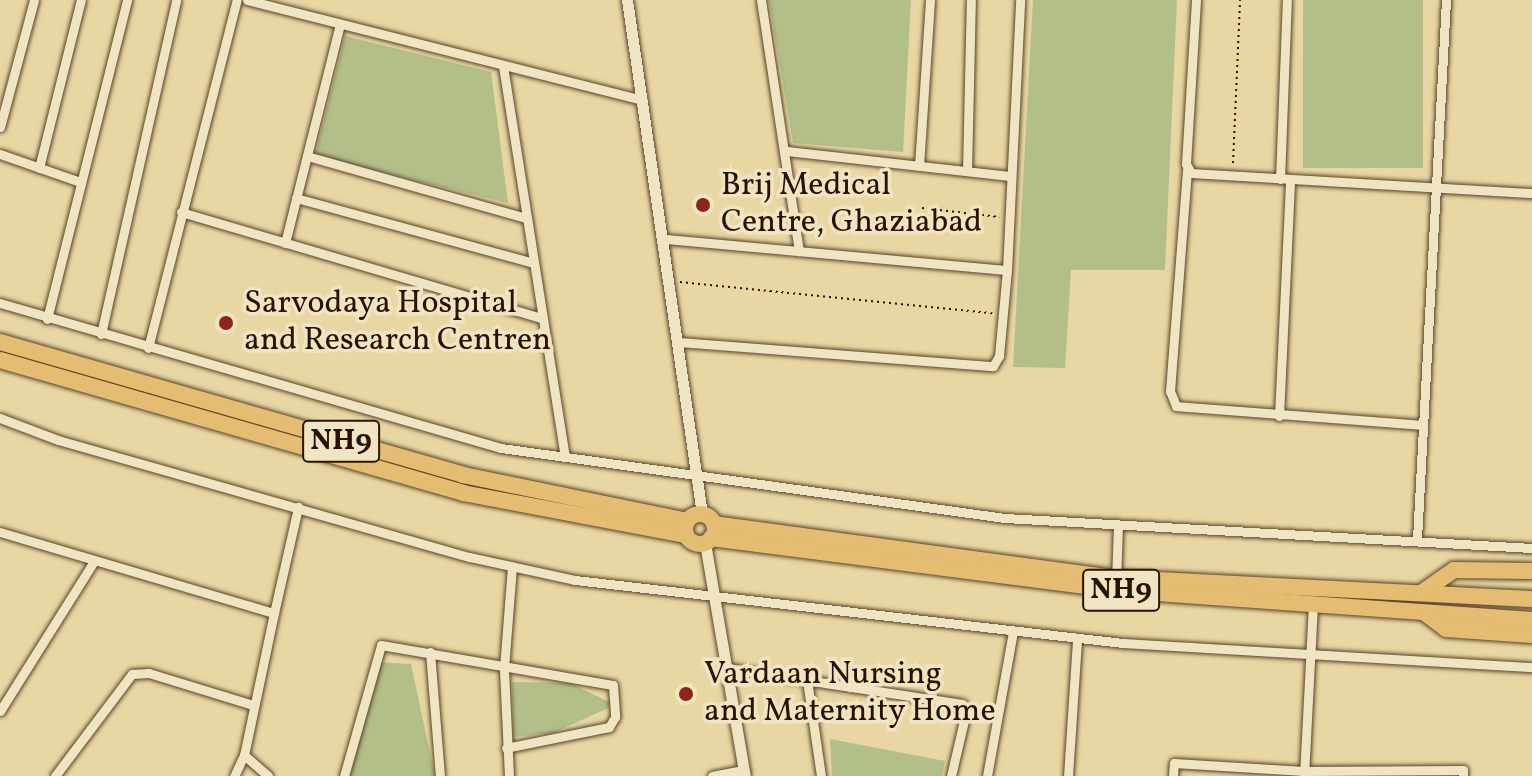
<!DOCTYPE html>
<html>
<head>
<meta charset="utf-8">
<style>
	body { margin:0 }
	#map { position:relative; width:1532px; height:776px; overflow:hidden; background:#e8d7a3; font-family:Vollkorn,serif }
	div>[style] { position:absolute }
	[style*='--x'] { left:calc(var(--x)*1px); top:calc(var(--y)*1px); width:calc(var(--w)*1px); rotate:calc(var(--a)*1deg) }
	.green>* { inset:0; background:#b2bf88; transform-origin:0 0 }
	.path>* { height:2px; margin-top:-1px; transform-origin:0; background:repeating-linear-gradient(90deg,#2a1100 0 2px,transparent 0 6px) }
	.roads { filter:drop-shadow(0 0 2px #5a4229) drop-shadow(0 0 2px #5a4229) }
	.minor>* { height:9px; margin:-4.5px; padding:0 4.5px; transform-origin:4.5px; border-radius:4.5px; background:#f0e5c3 }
	.tertiary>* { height:11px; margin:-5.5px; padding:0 5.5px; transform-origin:5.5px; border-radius:5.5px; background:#f0e5c3 }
	.trunk>* { height:16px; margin:-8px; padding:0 8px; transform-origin:8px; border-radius:8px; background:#e4bc72 }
	.trunk>.ring { margin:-8px; padding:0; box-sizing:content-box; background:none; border:16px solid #e4bc72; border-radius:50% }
	.dots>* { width:22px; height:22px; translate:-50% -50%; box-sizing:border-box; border:4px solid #f0e5c3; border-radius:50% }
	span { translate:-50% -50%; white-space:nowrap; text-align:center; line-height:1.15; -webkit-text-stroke:7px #f0e5c3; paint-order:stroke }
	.shield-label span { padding:2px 6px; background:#f0e5c3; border:2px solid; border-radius:6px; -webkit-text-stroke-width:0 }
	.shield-label { font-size:30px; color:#2a1100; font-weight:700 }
	.poi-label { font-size:32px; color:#2a1100 }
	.left { translate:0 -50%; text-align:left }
</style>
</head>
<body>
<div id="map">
	<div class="green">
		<i style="clip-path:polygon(769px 0,911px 0,903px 152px,793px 143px)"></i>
		<i style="clip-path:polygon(1033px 0,1177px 0,1165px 270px,1071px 270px,1065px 368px,1013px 367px)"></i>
		<i style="left:1303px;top:0;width:120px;height:168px"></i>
		<i style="clip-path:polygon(345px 36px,491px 72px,508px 203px,315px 156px)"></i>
		<i style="clip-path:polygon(373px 662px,411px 664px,435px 776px,347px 776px)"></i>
		<i style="clip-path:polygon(512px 682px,570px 683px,615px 705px,553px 733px,513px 737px)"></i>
		<i style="clip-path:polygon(830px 739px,945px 761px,942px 776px,832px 776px)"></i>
	</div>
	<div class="path">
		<i style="--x:1233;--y:163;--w:163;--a:-87.5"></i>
		<i style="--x:922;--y:208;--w:78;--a:6.7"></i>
		<i style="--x:680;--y:282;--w:314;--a:5.7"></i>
	</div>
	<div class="roads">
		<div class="minor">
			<i style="--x:247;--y:0;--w:408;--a:14.2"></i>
			<i style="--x:761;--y:0;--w:254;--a:81.4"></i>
			<i style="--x:1196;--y:0;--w:164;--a:93.5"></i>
			<i style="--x:1186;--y:164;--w:10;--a:61"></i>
			<i style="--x:1191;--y:173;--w:342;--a:3.4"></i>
			<i style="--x:503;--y:66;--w:396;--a:81"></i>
			<i style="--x:0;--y:127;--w:131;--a:-75"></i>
			<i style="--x:787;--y:151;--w:224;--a:6.4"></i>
			<i style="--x:0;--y:154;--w:85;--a:19.3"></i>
			<i style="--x:307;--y:156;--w:228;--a:15.8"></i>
			<i style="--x:919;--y:166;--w:166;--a:-86.2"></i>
			<i style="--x:39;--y:168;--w:173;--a:-76"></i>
			<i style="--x:1187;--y:170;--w:222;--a:94.4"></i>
			<i style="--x:1170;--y:391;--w:16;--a:68"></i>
			<i style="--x:1176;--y:406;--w:247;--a:4.4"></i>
			<i style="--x:967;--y:171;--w:171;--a:-88.7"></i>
			<i style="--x:1280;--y:179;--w:179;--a:-87.8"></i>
			<i style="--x:296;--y:198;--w:246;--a:15.3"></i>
			<i style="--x:181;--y:212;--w:376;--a:16.4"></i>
			<i style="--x:665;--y:239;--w:343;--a:5.2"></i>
			<i style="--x:285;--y:243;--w:226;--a:-75.9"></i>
			<i style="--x:0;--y:303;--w:522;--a:16.14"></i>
			<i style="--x:501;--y:448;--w:509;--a:7.91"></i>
			<i style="--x:1005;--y:518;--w:528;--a:3.26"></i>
			<i style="--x:47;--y:319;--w:329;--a:-75.9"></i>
			<i style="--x:101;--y:334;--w:342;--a:-77.3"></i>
			<i style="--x:679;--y:342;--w:315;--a:4.4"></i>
			<i style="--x:993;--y:366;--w:12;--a:-59"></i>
			<i style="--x:999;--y:356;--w:86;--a:-84.7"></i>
			<i style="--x:1007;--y:270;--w:270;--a:-87.2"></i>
			<i style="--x:148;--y:348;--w:359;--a:-75.7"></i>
			<i style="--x:1279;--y:416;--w:237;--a:-87.3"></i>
			<i style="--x:0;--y:418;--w:62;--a:20.8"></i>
			<i style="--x:58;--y:440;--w:428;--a:15.9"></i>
			<i style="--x:470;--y:557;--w:107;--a:12.4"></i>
			<i style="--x:575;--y:580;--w:552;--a:6.56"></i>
			<i style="--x:1123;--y:643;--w:410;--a:3.4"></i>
			<i style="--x:0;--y:532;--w:286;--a:16.5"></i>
			<i style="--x:274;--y:613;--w:145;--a:101.9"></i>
			<i style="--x:244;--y:755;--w:23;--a:115"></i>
			<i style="--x:1417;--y:539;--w:540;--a:-86.92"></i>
			<i style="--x:1116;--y:582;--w:57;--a:-88"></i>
			<i style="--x:274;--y:613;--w:109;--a:-77.2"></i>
			<i style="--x:430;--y:652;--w:124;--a:85.4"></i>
			<i style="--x:727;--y:668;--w:238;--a:8.7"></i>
			<i style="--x:962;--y:704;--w:9;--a:63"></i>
			<i style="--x:966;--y:712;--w:66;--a:103.2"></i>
			<i style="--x:807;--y:680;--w:97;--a:81.7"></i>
			<i style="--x:0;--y:711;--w:177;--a:-57.9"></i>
			<i style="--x:244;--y:755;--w:32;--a:41"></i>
			<i style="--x:55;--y:776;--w:128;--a:-53"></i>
			<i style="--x:132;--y:674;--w:17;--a:-3"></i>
			<i style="--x:149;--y:673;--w:109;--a:17.1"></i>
			<i style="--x:344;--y:776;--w:136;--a:-74.2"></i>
			<i style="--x:381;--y:645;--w:235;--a:9.8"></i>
			<i style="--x:613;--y:685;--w:32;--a:86"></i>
			<i style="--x:615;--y:717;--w:12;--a:121"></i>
			<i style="--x:609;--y:727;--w:105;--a:168.5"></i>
			<i style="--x:509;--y:776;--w:108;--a:-92.7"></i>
			<i style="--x:504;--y:668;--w:102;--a:-85.5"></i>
			<i style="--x:712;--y:776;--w:33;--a:-11"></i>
			<i style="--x:987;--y:776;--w:147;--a:-79.8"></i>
			<i style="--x:1068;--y:776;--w:137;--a:-86.2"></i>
			<i style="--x:1173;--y:776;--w:13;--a:-86"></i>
			<i style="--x:1174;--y:763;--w:130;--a:3.5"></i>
			<i style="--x:1304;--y:771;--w:159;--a:-0.4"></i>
			<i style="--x:1463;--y:770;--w:6;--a:90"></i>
			<i style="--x:1304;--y:776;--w:171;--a:-87"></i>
		</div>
		<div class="tertiary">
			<i style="--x:627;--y:0;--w:519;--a:81.7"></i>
			<i style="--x:705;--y:543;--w:236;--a:80.3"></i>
		</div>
		<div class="trunk">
			<i style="--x:0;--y:342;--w:482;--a:16"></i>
			<i style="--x:463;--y:475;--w:229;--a:11.6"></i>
			<i style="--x:0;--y:360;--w:482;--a:16"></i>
			<i style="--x:463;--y:493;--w:227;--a:10.7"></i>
			<i class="ring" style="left:685px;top:514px;width:14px;height:14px"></i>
			<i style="--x:714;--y:524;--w:406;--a:7.7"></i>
			<i style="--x:1116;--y:578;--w:417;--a:2.9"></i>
			<i style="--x:711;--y:538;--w:407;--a:7.3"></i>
			<i style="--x:1115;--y:590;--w:418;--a:4.1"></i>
			<i style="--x:1421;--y:593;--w:40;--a:-34.9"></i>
			<i style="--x:1454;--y:570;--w:78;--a:0.7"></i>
			<i style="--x:1425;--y:613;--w:26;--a:37"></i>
			<i style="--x:1446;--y:629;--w:86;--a:4"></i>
		</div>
	</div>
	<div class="dots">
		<i style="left:703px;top:205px;background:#8f2418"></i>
		<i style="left:226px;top:323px;background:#8f2418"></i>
		<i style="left:686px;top:694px;background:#8f2418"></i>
	</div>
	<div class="shield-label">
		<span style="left:341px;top:441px">NH9</span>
		<span style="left:1121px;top:590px">NH9</span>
	</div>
	<div class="poi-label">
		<span class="left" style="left:721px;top:205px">Brij Medical<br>Centre, Ghaziabad</span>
		<span class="left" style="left:244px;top:323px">Sarvodaya Hospital<br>and Research Centren</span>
		<span class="left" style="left:704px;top:694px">Vardaan Nursing<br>and Maternity Home</span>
	</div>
</div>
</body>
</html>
